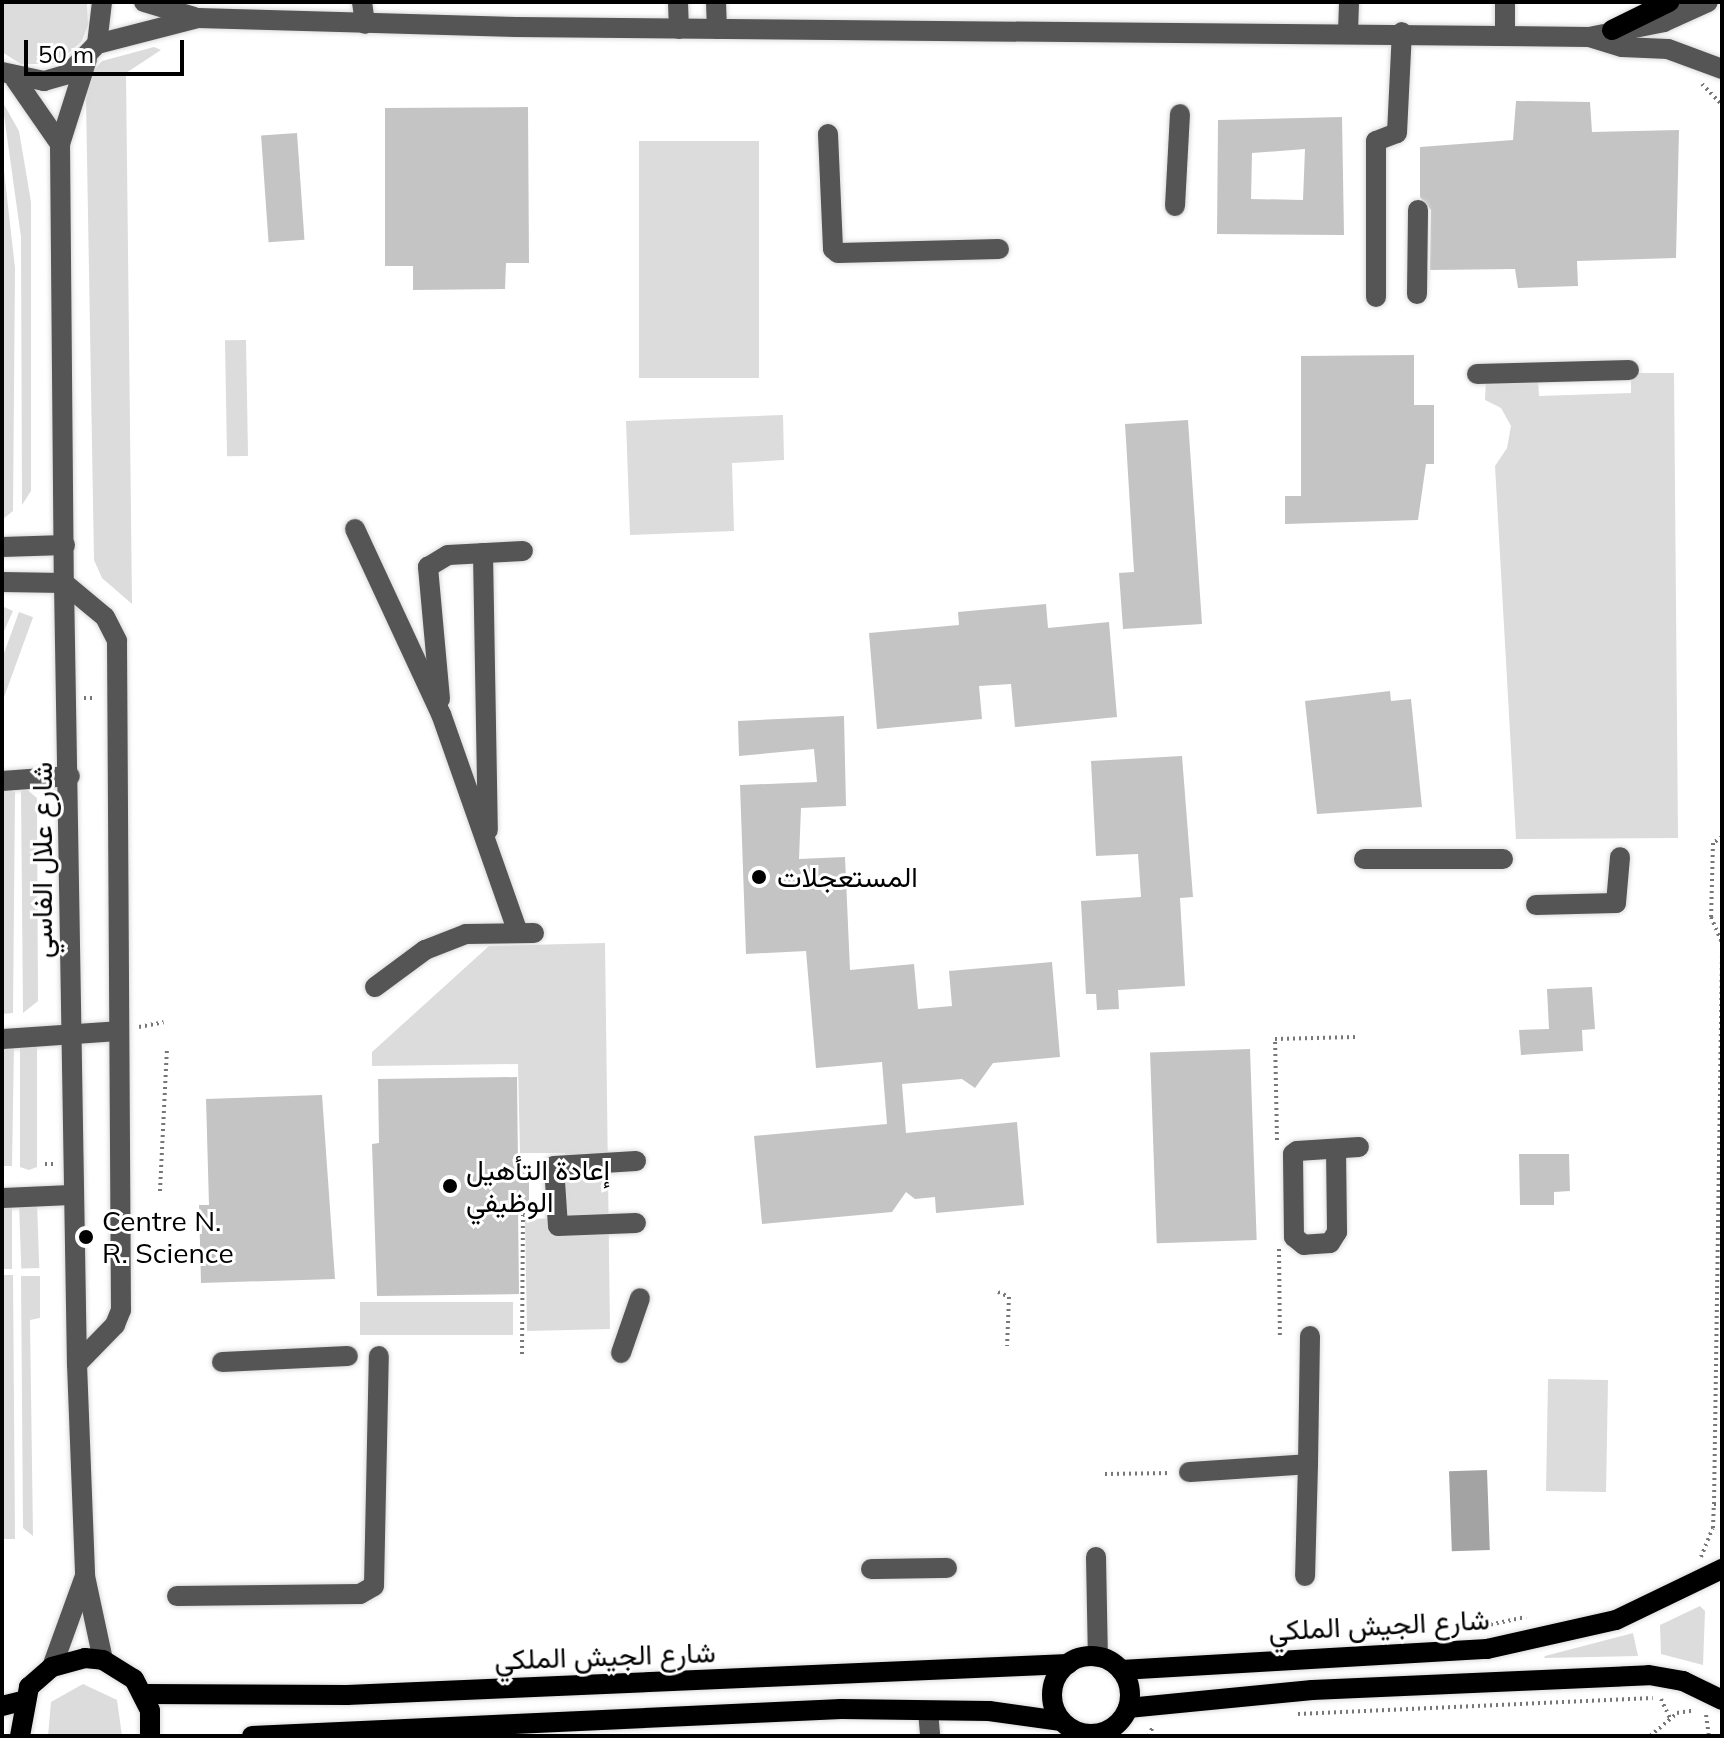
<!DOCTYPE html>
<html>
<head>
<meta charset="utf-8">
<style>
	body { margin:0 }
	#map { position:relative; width:1724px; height:1738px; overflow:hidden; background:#fff; font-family:Mulish,Vazirmatn,sans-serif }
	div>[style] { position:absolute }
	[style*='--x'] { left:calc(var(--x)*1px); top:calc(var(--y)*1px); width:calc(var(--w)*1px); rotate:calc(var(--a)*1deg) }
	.green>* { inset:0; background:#dcdcdc; transform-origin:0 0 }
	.water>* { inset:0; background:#a3a3a3; transform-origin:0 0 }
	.building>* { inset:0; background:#c4c4c4; transform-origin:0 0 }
	.path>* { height:4px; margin-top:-2px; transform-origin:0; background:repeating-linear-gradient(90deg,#777 0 2px,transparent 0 6px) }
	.roads { filter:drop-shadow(0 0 2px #dbdbdb) drop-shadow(0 0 2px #dbdbdb) }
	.minor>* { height:20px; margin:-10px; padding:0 10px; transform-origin:10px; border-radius:10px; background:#555 }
	.major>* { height:20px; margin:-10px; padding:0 10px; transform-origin:10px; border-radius:10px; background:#000 }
	.major>.ring { margin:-10px; padding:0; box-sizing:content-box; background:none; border:20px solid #000; border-radius:50% }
	.dots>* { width:22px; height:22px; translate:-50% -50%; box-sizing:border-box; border:4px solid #fff; border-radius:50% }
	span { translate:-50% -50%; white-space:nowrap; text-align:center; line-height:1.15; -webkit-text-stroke:6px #fff; paint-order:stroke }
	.street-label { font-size:28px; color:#000 }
	.poi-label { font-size:28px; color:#000 }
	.left { translate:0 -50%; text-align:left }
	.frame { position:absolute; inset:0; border:4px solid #000; pointer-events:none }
	.scale { position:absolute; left:24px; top:40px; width:160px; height:36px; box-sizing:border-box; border:4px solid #000; border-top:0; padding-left:10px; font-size:24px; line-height:28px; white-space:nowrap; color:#000; -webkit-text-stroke:6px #fff; paint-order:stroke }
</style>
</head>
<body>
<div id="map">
	<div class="green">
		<i style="clip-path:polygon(2px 2px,87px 2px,88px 25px,82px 41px,56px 64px,21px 64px,2px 52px)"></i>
		<i style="clip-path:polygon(154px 47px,161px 50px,126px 73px,132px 604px,102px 578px,94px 560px,86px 99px,89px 76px,102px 61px)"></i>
		<i style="clip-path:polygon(2px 101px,19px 131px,31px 202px,31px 491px,22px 505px,21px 237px)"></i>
		<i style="left:759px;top:141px;width:237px;height:120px;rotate:90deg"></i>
		<i style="clip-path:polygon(2px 153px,15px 268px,13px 511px,3px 519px)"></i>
		<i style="left:246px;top:340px;width:116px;height:21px;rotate:89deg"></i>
		<i style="clip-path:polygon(1631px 373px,1674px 373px,1678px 838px,1516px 839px,1495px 466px,1507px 448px,1511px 426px,1501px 408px,1485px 400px,1486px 380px,1538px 381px,1539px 396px,1631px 393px)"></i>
		<i style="clip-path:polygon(783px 415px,784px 460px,732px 463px,734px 531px,630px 535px,626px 421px)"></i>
		<i style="left:2px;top:606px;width:12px;height:138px;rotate:24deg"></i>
		<i style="left:19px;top:612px;width:15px;height:130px;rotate:20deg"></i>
		<i style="clip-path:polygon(2px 788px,15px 792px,13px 1013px,2px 1014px)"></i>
		<i style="clip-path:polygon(26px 789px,37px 798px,38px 1001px,23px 1013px,21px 791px)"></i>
		<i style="clip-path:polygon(605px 943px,610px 1329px,527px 1331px,525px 1219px,566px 1218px,565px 1153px,520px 1153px,518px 1064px,372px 1066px,372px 1052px,489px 946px)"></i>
		<i style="clip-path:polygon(2px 1041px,14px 1043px,12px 1166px,2px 1166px)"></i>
		<i style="clip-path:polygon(27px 1044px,37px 1047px,37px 1167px,29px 1170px,20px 1167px,20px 1047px)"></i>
		<i style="left:2px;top:1198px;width:10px;height:71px"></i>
		<i style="left:37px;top:1202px;width:66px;height:18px;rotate:88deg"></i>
		<i style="clip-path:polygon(2px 1275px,13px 1275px,15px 1539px,2px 1539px)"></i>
		<i style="clip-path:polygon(21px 1276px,40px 1276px,40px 1318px,30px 1320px,33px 1536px,23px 1528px)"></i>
		<i style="left:513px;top:1302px;width:33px;height:153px;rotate:90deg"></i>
		<i style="left:1548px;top:1379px;width:60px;height:112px;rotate:1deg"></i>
		<i style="clip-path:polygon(1700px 1606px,1705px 1611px,1703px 1665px,1661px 1654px,1660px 1625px)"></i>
		<i style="clip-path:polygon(1633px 1633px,1638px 1656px,1544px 1658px,1545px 1656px)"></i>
		<i style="clip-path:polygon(83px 1684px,117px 1700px,122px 1736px,48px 1736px,51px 1702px)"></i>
	</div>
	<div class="water">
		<i style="left:1487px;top:1470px;width:80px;height:38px;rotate:88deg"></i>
	</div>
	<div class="building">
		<i style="clip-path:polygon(1516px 101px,1590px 102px,1592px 132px,1679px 130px,1676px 258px,1577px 261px,1578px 286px,1518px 288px,1515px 269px,1430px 270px,1431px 210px,1420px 197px,1420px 147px,1513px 140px)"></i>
		<i style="clip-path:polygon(528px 107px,529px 263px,506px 263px,505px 289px,413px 290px,413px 266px,385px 266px,385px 108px)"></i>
		<i style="clip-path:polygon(evenodd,1342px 117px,1344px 235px,1217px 234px,1218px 120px,1342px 117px,1305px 149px,1303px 200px,1251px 199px,1252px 153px,1305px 149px)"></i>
		<i style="left:297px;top:133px;width:107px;height:36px;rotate:86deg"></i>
		<i style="clip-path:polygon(1414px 355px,1414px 405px,1434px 405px,1434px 464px,1426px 464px,1418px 520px,1285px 524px,1285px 496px,1301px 496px,1301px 356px)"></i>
		<i style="clip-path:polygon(1188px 420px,1202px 624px,1123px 629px,1119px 573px,1134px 572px,1125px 424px)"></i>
		<i style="clip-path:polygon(1046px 604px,1048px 628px,1109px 622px,1117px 717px,1015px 727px,1011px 684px,979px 686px,982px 719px,877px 729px,869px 633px,959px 625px,958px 612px)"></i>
		<i style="clip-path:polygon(1390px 691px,1391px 701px,1411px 699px,1422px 807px,1317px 814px,1305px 701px)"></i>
		<i style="clip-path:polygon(844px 716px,846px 806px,801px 808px,799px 859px,845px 857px,850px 970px,914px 964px,918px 1009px,952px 1006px,949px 971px,1052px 962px,1060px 1057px,993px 1063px,975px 1088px,962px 1079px,902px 1084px,906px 1133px,1017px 1122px,1024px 1205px,936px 1213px,935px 1197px,915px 1199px,906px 1192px,892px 1212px,762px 1224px,754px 1136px,887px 1124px,882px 1062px,816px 1068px,806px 951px,746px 954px,740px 785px,817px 782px,814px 749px,739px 756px,738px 721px)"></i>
		<i style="clip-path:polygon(1182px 756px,1193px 897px,1180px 898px,1185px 986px,1118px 990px,1119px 1009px,1097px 1010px,1096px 994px,1086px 994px,1081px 901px,1141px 897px,1138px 854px,1096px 856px,1091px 761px)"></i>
		<i style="clip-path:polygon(1592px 987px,1595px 1029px,1582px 1030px,1583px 1051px,1521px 1055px,1519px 1030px,1549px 1029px,1547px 989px)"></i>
		<i style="left:1250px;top:1049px;width:191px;height:100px;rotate:88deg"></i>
		<i style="clip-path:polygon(517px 1077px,518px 1166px,529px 1166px,529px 1206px,518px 1206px,519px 1294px,377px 1296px,372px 1144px,379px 1143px,378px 1079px)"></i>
		<i style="clip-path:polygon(322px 1095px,335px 1279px,201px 1283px,199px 1205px,209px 1205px,206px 1099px)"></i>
		<i style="clip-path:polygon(1519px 1154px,1569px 1154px,1570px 1191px,1554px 1192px,1554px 1205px,1520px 1205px)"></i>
	</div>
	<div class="path">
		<i style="--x:1702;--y:84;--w:29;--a:46"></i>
		<i style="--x:84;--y:698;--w:10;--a:0"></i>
		<i style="--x:1722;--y:837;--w:11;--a:146"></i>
		<i style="--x:1713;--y:843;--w:74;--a:91.5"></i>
		<i style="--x:1711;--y:917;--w:28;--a:67"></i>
		<i style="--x:139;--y:1027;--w:25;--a:-11"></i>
		<i style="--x:1277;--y:1140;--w:101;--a:-91.1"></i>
		<i style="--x:1275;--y:1039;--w:80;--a:-1.4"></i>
		<i style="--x:45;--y:1164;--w:11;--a:0"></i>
		<i style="--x:160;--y:1191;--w:144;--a:-87.2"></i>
		<i style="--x:1279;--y:1249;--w:90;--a:89.4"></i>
		<i style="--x:998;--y:1292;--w:12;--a:24"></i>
		<i style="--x:1009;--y:1297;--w:49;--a:92.3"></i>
		<i style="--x:522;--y:1354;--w:139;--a:-89.6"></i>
		<i style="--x:523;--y:1215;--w:14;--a:-4"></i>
		<i style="--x:1105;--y:1474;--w:66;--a:-0.9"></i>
		<i style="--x:1714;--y:1504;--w:555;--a:-89.17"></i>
		<i style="--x:1701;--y:1557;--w:31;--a:-68"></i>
		<i style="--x:1713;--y:1528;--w:24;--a:-88"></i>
		<i style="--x:1714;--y:1504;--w:8;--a:0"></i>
		<i style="--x:1479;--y:1627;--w:48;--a:-12"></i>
		<i style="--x:1661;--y:1699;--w:21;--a:65"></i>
		<i style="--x:1298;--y:1714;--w:355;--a:-2.6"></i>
		<i style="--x:1706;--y:1715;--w:21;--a:82"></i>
		<i style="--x:1149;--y:1736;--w:11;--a:-68"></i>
		<i style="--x:1650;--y:1736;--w:35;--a:-40"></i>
		<i style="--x:1677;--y:1713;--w:18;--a:-9"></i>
	</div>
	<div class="roads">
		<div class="minor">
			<i style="--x:144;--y:2;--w:52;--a:16.7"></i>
			<i style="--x:362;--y:2;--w:22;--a:82"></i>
			<i style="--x:678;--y:2;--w:27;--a:88"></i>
			<i style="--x:716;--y:2;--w:27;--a:88"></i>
			<i style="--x:1348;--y:32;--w:30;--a:-88"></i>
			<i style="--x:1505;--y:33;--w:31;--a:-90"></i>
			<i style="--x:1589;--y:37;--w:34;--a:17"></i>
			<i style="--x:1622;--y:47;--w:46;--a:2.5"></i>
			<i style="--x:1668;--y:49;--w:58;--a:20.3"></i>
			<i style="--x:97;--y:44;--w:104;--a:-14.4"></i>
			<i style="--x:198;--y:18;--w:318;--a:1.6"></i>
			<i style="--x:516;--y:27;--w:1073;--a:0.53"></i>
			<i style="--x:1589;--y:37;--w:76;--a:-11.3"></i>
			<i style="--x:1664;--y:22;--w:48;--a:-24.4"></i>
			<i style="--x:87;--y:59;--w:89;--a:107.6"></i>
			<i style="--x:60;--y:144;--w:439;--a:89.5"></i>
			<i style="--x:64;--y:583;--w:781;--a:89.05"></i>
			<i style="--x:77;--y:1364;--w:212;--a:87.8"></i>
			<i style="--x:85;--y:1576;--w:86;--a:77.9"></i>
			<i style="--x:2;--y:72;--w:43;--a:12.1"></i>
			<i style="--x:44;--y:81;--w:25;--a:-16"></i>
			<i style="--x:68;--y:74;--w:42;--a:-46"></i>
			<i style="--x:97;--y:44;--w:42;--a:-83.2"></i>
			<i style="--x:15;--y:79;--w:79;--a:55.3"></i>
			<i style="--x:828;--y:134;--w:115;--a:87.5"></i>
			<i style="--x:833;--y:249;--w:6;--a:39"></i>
			<i style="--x:838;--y:253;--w:161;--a:-1.4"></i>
			<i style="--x:1175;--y:206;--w:92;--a:-86.9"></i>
			<i style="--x:1417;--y:294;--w:84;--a:-89.3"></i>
			<i style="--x:1376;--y:297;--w:156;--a:-90"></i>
			<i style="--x:1376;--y:141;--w:22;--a:-21"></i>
			<i style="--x:1397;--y:133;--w:101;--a:-87.2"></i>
			<i style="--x:1477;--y:374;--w:152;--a:-1.5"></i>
			<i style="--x:355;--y:529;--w:204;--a:65.1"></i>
			<i style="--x:441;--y:714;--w:232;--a:70.6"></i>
			<i style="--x:2;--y:547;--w:63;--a:-1.8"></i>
			<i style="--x:483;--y:553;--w:277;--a:89"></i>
			<i style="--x:2;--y:582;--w:62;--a:0.9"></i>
			<i style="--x:64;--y:583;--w:53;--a:39.7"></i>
			<i style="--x:105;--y:617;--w:27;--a:63"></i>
			<i style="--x:117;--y:641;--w:669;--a:89.66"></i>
			<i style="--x:121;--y:1310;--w:16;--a:112"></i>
			<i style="--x:115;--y:1325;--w:54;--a:134.3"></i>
			<i style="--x:440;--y:699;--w:133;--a:-95.2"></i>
			<i style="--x:428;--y:567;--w:23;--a:-31"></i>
			<i style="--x:448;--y:555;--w:75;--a:-3.1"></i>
			<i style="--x:2;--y:781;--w:68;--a:-4.2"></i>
			<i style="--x:1364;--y:859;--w:139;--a:0"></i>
			<i style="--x:1536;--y:905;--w:80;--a:-1.4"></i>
			<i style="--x:1616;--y:903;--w:46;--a:-85"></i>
			<i style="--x:375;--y:987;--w:62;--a:-36.5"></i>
			<i style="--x:425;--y:950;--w:44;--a:-21.3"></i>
			<i style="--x:466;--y:934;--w:68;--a:-0.8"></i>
			<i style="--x:2;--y:1039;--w:117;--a:-3.9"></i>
			<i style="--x:1336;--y:1149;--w:83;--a:89.3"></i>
			<i style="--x:1337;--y:1232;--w:13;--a:122"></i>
			<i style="--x:1330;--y:1243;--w:26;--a:176"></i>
			<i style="--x:1304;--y:1245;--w:13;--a:-141"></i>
			<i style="--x:1294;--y:1237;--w:83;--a:-90.7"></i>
			<i style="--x:1293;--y:1154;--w:5;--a:-37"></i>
			<i style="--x:1297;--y:1151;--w:62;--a:-3.7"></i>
			<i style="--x:636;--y:1161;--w:82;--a:176.5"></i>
			<i style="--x:554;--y:1166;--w:60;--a:86.2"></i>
			<i style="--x:558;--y:1226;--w:78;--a:-2.2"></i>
			<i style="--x:2;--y:1198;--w:70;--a:-2.5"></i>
			<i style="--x:621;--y:1353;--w:58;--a:-70.9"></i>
			<i style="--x:222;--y:1362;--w:126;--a:-2.7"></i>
			<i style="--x:1308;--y:1464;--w:128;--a:-89.1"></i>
			<i style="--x:1189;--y:1472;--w:119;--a:-3.8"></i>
			<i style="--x:1308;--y:1464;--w:112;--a:91.5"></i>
			<i style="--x:1096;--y:1557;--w:100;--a:88.9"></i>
			<i style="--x:871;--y:1569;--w:76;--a:-0.8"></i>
			<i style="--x:177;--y:1596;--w:183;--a:-0.6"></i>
			<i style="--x:360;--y:1594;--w:16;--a:-30"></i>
			<i style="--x:374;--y:1586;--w:230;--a:-88.8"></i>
			<i style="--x:52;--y:1667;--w:97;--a:-70.1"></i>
			<i style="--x:928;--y:1711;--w:25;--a:85"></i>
		</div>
		<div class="major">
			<i style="--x:1612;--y:30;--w:64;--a:-26.2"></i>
			<i class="ring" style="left:1052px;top:1656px;width:58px;height:58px"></i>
			<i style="--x:1121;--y:1670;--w:367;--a:-3.3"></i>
			<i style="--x:1487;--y:1649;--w:132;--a:-12.7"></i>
			<i style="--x:1616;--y:1620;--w:118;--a:-25.7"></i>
			<i style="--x:145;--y:1694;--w:202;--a:0.3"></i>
			<i style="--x:347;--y:1695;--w:722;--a:-2.46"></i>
			<i style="--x:2;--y:1706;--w:21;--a:-14"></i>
			<i style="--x:1128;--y:1708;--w:185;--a:-5.6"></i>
			<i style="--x:1312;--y:1690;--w:337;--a:-2.5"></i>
			<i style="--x:1649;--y:1675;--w:35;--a:10"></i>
			<i style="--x:1683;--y:1681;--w:43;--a:26"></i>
			<i style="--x:20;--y:1736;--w:50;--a:-79.6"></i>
			<i style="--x:29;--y:1687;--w:30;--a:-41"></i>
			<i style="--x:52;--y:1667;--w:34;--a:-15"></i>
			<i style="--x:85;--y:1658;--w:18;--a:6"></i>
			<i style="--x:103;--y:1660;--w:36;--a:32"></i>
			<i style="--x:134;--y:1679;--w:35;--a:63"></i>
			<i style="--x:150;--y:1710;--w:26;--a:90"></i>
			<i style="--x:252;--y:1736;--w:590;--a:-2.62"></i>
			<i style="--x:841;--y:1709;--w:148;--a:0.8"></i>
			<i style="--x:989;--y:1711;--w:73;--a:7.9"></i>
		</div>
	</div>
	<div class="dots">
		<i style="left:759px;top:877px;background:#000"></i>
		<i style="left:450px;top:1186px;background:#000"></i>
		<i style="left:86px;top:1237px;background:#000"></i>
	</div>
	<div class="street-label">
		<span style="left:42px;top:860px;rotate:-90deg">شارع علال الفاسي</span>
		<span style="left:1379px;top:1625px;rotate:-3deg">شارع الجيش الملكي</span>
		<span style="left:605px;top:1656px;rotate:-2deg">شارع الجيش الملكي</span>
	</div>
	<div class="poi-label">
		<span class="left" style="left:777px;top:877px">المستعجلات</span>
		<span class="left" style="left:466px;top:1186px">إعادة التأهيل<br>الوظيفي</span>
		<span class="left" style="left:102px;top:1237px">Centre N.<br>R. Science</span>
	</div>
	<div class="frame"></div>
	<div class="scale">50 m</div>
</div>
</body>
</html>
